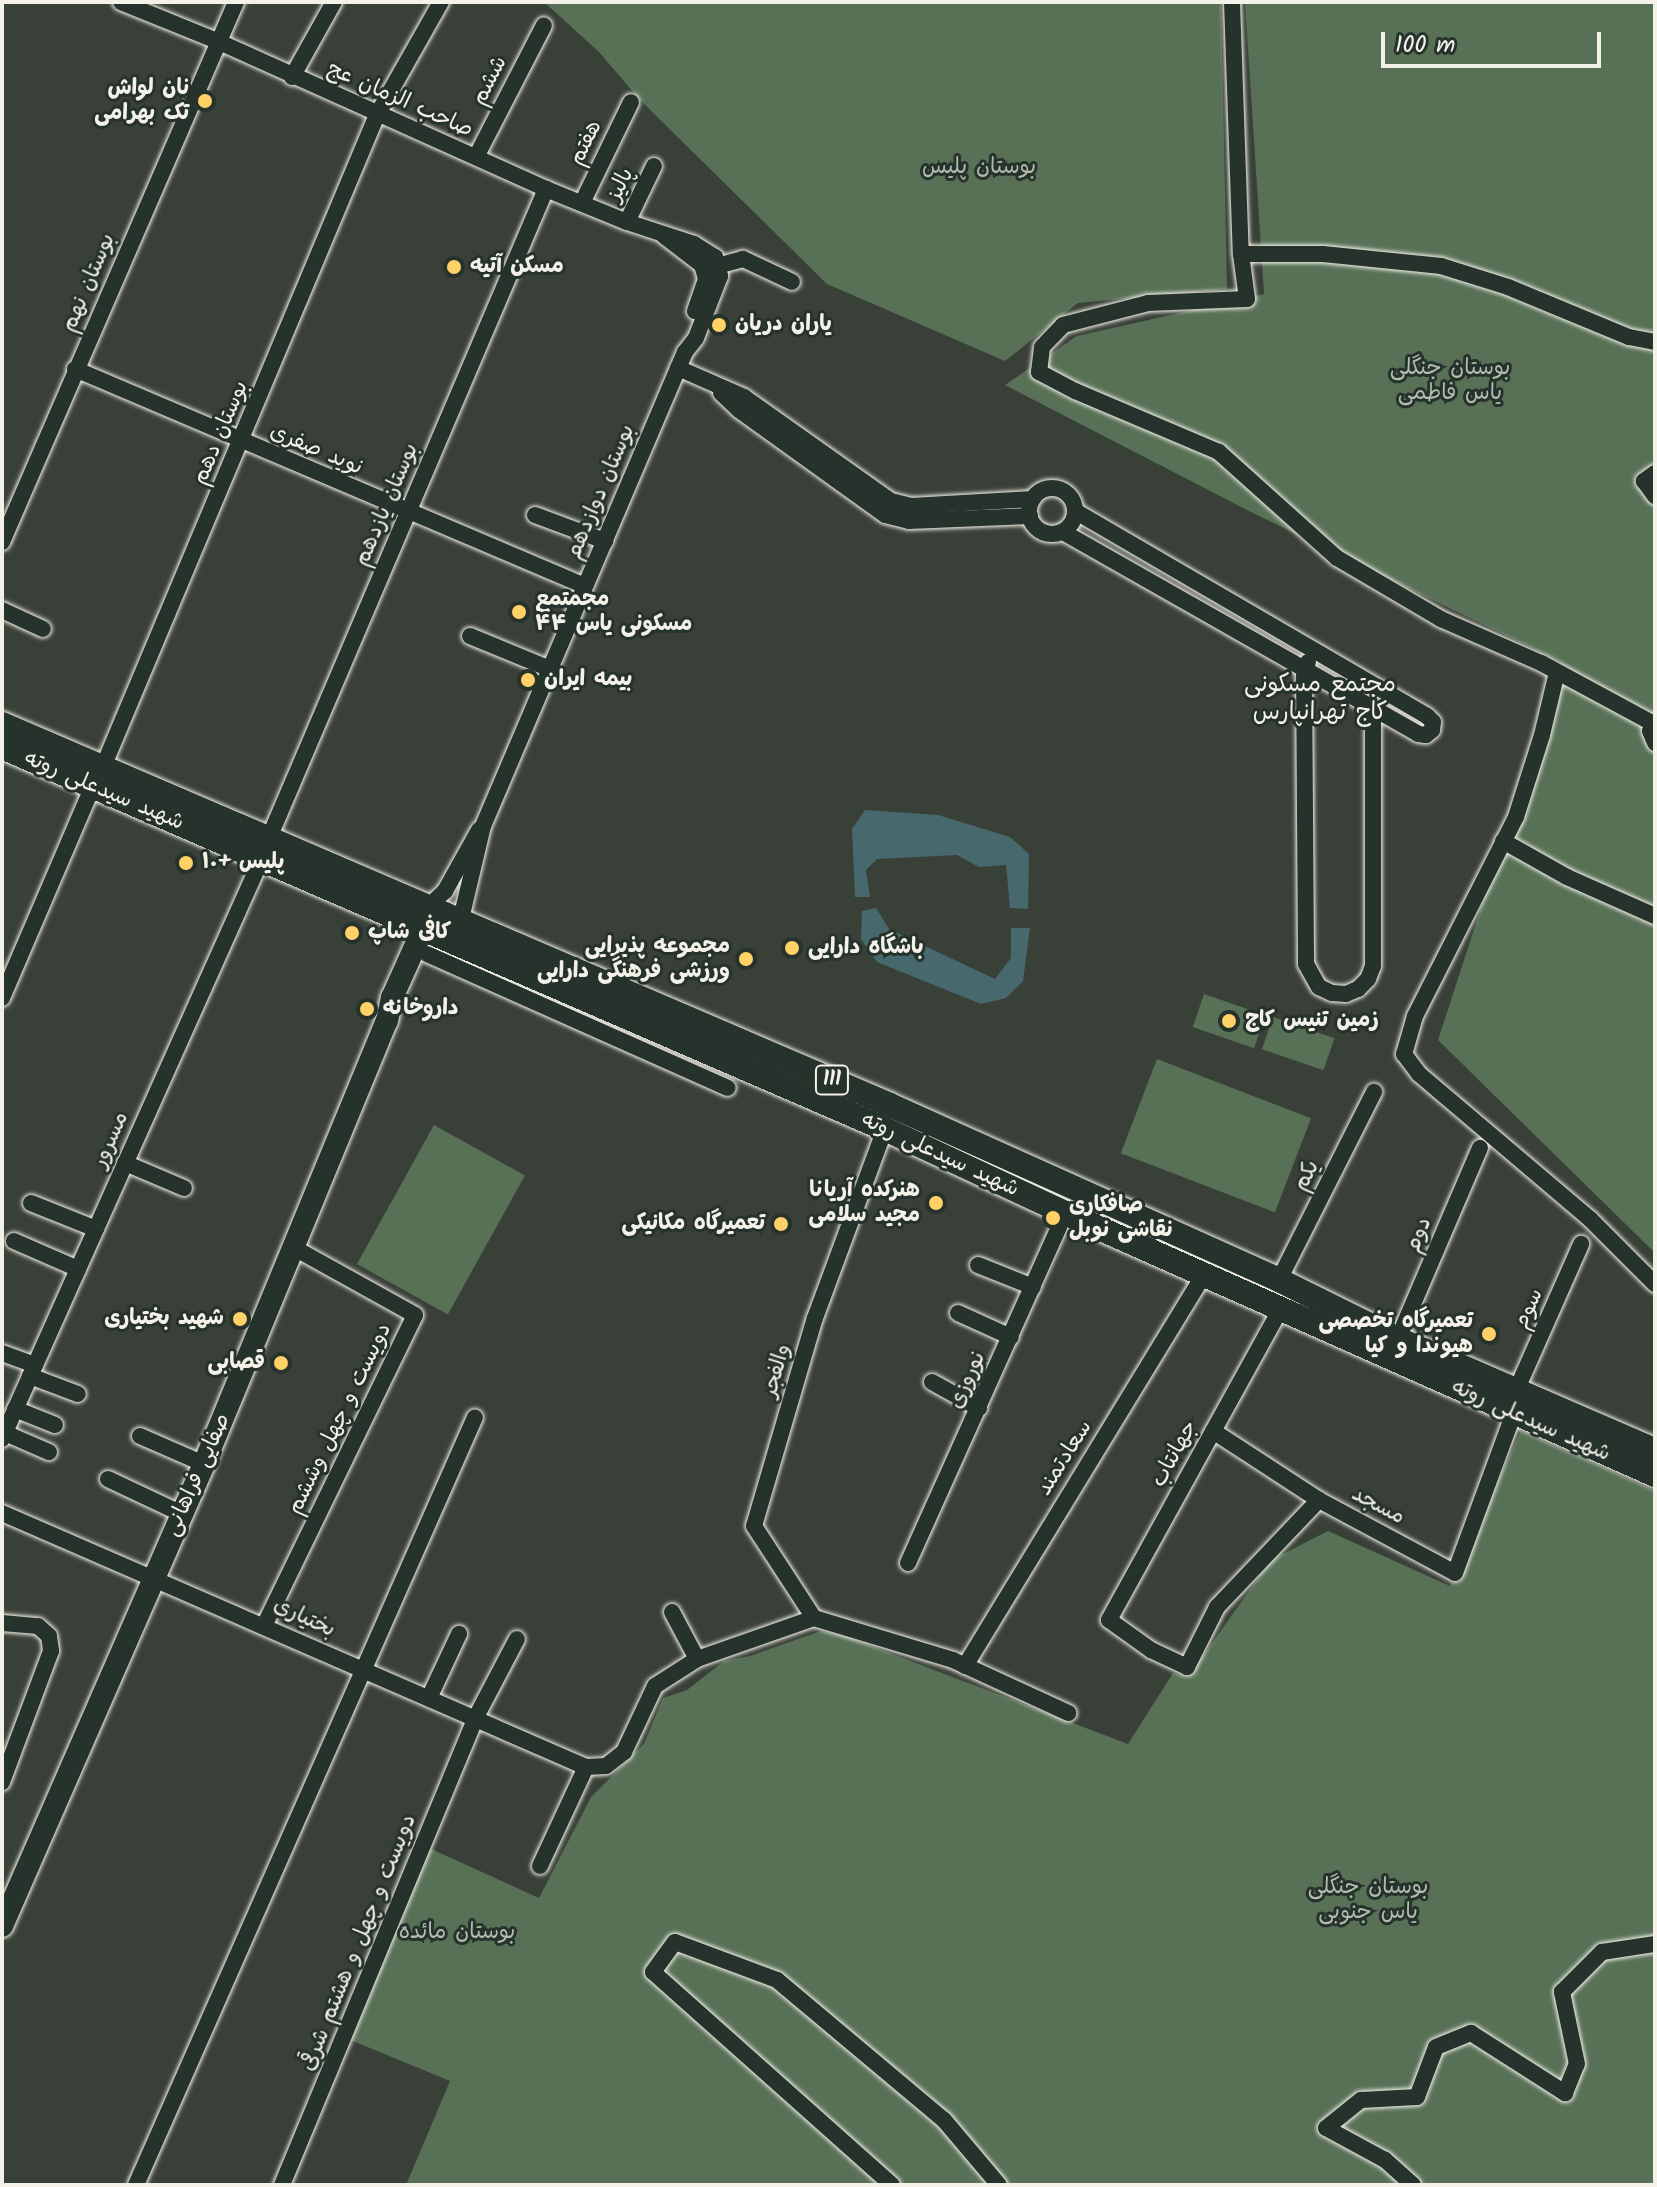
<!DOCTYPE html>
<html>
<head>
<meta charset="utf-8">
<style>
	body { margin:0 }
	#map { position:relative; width:1657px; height:2187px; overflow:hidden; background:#394037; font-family:Kalam,"Playpen Sans Arabic",sans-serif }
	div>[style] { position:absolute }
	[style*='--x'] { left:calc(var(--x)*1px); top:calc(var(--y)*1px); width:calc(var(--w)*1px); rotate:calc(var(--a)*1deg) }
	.green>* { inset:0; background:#577056; transform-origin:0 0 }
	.water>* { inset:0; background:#47696d }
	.roads { filter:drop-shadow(0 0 2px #f4f1e8) drop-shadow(0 0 2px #f4f1e8) }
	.minor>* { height:16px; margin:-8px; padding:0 8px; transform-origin:8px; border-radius:8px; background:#26332d }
	.minor>.ring { margin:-8px; padding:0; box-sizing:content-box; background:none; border:16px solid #26332d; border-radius:50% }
	.secondary>* { height:22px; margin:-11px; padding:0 11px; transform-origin:11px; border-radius:11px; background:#26332d }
	.primary>* { height:24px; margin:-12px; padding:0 12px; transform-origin:12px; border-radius:12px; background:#26332d }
	.dots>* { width:22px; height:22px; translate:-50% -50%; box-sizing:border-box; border:4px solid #26332d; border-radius:50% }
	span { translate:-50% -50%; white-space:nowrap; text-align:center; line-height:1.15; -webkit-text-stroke:6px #26332d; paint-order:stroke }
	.shield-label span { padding:2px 6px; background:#26332d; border:2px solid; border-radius:6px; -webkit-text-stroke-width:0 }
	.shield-label { font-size:20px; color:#f4f1e8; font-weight:700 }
	.street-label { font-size:22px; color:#f4f1e8 }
	.poi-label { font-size:22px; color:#f4f1e8; font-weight:700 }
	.right { translate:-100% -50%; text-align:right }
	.left { translate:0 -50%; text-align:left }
	.park-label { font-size:22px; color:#b5bdae }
	.neighbourhood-label { font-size:24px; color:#f4f1e8 }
	.frame { position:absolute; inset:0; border:4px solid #f4f1e8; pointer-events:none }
	.scale { position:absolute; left:1381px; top:32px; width:220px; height:36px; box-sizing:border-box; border:4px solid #f4f1e8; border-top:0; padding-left:10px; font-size:24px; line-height:28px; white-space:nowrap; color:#f4f1e8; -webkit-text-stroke:6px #26332d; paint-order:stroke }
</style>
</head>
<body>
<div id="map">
	<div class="green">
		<i style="clip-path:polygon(544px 2px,1221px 2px,1227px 289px,1078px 303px,1005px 361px,827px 284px,640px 100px,599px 52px)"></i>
		<i style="clip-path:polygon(1245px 2px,1655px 2px,1655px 1253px,1438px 1040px,1561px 662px,1249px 511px,1005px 385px,1077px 336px,1264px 294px)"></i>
		<i style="left:1204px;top:994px;width:65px;height:35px;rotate:19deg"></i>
		<i style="left:1273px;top:1017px;width:65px;height:34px;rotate:19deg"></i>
		<i style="left:1157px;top:1059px;width:165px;height:101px;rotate:21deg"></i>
		<i style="left:434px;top:1125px;width:104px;height:159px;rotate:29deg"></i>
		<i style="clip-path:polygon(1521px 1431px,1655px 1491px,1655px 2185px,406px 2185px,450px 2081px,348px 2039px,429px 1848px,539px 1898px,591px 1797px,644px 1744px,663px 1698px,687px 1690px,724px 1661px,750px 1656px,821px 1631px,845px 1636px,1128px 1744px,1173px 1673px,1188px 1677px,1271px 1560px,1328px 1531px,1450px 1586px)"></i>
	</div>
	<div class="water">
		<i style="clip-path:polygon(865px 810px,938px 815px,1010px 837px,1029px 854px,1028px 909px,1010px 908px,1006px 865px,979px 867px,957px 855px,877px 859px,866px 870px,870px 897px,855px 897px,852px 829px)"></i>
		<i style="clip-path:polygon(876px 908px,889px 929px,995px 979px,1011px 958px,1011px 928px,1030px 928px,1023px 981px,1006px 998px,981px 1004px,877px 962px,861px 939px,862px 911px)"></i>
	</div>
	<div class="roads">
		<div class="minor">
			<i style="--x:121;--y:2;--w:104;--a:22.1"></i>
			<i style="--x:217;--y:41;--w:361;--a:24.2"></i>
			<i style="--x:546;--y:189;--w:87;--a:22.2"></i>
			<i style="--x:627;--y:222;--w:71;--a:18.2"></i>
			<i style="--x:694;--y:244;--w:25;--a:32"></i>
			<i style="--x:715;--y:257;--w:20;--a:75"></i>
			<i style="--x:720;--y:276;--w:66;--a:111.2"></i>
			<i style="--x:696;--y:338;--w:18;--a:128"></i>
			<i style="--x:685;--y:352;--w:515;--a:113.08"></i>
			<i style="--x:483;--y:826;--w:96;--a:103.3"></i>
			<i style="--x:1232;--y:2;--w:252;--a:88"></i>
			<i style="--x:292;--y:77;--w:86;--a:-60.8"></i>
			<i style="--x:476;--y:157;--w:148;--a:-62.7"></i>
			<i style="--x:582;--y:203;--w:112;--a:-64.1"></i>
			<i style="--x:627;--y:222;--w:62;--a:-64.3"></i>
			<i style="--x:664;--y:236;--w:48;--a:37.3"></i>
			<i style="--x:702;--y:265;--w:15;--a:74"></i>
			<i style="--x:706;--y:279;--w:34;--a:109"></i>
			<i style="--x:717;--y:266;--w:27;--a:-15"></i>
			<i style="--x:743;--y:259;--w:54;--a:25.1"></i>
			<i style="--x:678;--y:368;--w:72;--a:23.7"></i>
			<i style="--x:744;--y:397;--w:180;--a:35.3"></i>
			<i style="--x:891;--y:501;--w:21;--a:14"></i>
			<i style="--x:911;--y:506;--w:122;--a:-3.3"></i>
			<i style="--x:75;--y:369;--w:554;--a:23.05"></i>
			<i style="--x:721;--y:393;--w:25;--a:43"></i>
			<i style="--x:739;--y:410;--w:180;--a:35.7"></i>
			<i style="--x:885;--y:515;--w:25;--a:14"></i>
			<i style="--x:909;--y:521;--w:121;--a:-2.4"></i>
			<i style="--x:1655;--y:473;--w:14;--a:144"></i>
			<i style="--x:1644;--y:481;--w:19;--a:54"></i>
			<i class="ring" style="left:1029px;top:488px;width:30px;height:30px"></i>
			<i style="--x:535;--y:515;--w:75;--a:20.4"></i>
			<i style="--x:1063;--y:532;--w:408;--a:29.6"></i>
			<i style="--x:1418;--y:734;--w:8;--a:7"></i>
			<i style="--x:1426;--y:735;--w:8;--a:-40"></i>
			<i style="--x:1432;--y:730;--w:8;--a:-83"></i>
			<i style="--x:1433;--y:722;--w:8;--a:-135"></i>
			<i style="--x:1427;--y:716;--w:406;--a:-149.8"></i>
			<i style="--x:2;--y:542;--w:589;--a:-66.57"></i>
			<i style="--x:2;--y:610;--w:45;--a:24.9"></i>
			<i style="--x:470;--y:636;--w:87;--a:22.4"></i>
			<i style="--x:1308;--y:662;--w:8;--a:120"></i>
			<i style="--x:1304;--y:669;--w:295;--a:89.6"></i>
			<i style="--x:1306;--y:964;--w:26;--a:61"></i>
			<i style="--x:1319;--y:987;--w:14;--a:25"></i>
			<i style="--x:1332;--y:993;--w:14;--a:4"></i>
			<i style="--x:1346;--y:994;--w:13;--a:-23"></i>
			<i style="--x:1358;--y:989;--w:14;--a:-45"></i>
			<i style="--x:1368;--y:979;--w:14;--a:-69"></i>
			<i style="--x:1373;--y:966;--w:257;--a:-90"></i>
			<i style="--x:1557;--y:672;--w:65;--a:103.4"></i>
			<i style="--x:1542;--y:735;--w:86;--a:107.6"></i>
			<i style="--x:1516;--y:817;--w:223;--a:116.9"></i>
			<i style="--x:1415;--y:1016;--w:40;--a:106"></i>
			<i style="--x:1404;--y:1054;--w:25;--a:53"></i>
			<i style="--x:1419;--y:1074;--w:224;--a:40.3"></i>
			<i style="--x:1590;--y:1219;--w:92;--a:45"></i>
			<i style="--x:1655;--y:722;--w:10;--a:119"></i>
			<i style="--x:1650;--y:731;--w:13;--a:67"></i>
			<i style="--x:1654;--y:724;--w:128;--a:-151.6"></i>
			<i style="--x:1541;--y:663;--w:109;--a:-156.3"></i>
			<i style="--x:1441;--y:619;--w:121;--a:-149.6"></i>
			<i style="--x:1337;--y:558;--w:159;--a:-138.1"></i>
			<i style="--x:1219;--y:452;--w:156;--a:-157"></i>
			<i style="--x:1075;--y:391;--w:41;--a:-152.2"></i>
			<i style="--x:1039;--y:372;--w:25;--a:-83"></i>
			<i style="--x:1042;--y:347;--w:30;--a:-46"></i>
			<i style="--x:1063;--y:325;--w:88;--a:-14.5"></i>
			<i style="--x:1148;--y:303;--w:99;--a:-2.3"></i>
			<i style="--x:1247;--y:299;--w:45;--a:-97.6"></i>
			<i style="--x:1241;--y:254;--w:82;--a:0"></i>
			<i style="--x:1323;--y:254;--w:119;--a:5.8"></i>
			<i style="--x:1441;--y:266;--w:70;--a:17.4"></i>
			<i style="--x:1508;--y:287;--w:131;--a:22.5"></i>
			<i style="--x:1629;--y:337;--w:26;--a:11"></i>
			<i style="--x:103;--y:767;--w:707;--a:-67.21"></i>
			<i style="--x:377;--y:115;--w:130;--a:-60.5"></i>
			<i style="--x:269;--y:838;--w:706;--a:-66.89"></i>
			<i style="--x:1503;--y:841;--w:73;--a:29.4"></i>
			<i style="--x:1567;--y:877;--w:96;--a:23.9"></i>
			<i style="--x:430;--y:905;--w:21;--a:-43"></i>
			<i style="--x:445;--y:891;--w:70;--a:-60.9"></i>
			<i style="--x:427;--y:954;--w:329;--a:24"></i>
			<i style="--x:2;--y:998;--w:231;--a:-66.8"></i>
			<i style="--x:125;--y:1163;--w:64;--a:23"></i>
			<i style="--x:31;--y:1203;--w:70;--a:21.8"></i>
			<i style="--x:14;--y:1241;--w:70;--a:23.6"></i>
			<i style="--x:978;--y:1265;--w:59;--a:21.8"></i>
			<i style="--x:1279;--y:1280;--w:211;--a:-63.2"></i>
			<i style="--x:1280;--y:1310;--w:354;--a:118.9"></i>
			<i style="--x:1109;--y:1620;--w:52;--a:35.5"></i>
			<i style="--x:1151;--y:1650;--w:40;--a:25"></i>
			<i style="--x:1187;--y:1667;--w:67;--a:-63.4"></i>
			<i style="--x:1217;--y:1607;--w:148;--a:-46.4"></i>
			<i style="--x:1319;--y:1500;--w:154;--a:28.2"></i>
			<i style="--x:1455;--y:1573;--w:171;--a:-69.8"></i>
			<i style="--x:958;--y:1313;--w:58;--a:24.4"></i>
			<i style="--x:1398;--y:1339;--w:208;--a:-66.8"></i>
			<i style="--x:2;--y:1353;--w:35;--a:20"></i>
			<i style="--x:30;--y:1376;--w:51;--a:20.6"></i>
			<i style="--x:932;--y:1382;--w:54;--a:29"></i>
			<i style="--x:1516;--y:1391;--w:161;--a:-66.1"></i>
			<i style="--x:15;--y:1409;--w:43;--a:21.8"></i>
			<i style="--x:1213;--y:1431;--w:126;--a:33.1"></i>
			<i style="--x:5;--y:1433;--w:48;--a:23.4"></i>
			<i style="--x:140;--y:1436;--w:70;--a:23.6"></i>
			<i style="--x:2;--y:1439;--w:634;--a:-65.9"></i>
			<i style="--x:108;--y:1479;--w:82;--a:25.3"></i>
			<i style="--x:2;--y:1513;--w:637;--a:23.51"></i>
			<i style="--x:586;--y:1767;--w:20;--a:-3"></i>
			<i style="--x:606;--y:1766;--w:23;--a:-38"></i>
			<i style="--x:624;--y:1752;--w:73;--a:-64.8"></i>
			<i style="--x:655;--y:1686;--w:50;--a:-32.7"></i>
			<i style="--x:697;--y:1659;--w:124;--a:-19.3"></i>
			<i style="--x:814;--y:1618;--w:145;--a:16.8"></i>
			<i style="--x:953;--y:1660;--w:127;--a:24.7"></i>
			<i style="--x:908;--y:1563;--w:384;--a:-65.8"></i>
			<i style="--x:672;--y:1612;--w:53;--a:62"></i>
			<i style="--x:814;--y:1618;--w:110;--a:-123.1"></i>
			<i style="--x:754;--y:1526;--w:217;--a:-73.7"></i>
			<i style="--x:815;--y:1318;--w:202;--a:-69.7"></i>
			<i style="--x:2;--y:1623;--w:36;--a:5"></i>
			<i style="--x:38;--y:1626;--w:15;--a:42"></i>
			<i style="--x:49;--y:1636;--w:15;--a:82"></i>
			<i style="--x:51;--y:1651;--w:140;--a:110.5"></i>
			<i style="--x:265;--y:1624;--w:343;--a:-64.1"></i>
			<i style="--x:415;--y:1315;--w:138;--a:-151"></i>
			<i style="--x:965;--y:1666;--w:459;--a:-58.6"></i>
			<i style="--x:429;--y:1698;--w:71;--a:-64.9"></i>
			<i style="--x:540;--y:1866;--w:109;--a:-65.1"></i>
			<i style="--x:136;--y:2185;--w:839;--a:-66.18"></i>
			<i style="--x:282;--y:2185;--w:507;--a:-67.48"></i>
			<i style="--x:476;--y:1717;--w:88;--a:-62.3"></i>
			<i style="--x:892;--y:2185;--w:320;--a:-138.3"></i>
			<i style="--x:653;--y:1972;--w:37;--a:-54"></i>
			<i style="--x:675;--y:1942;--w:109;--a:20.4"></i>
			<i style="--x:777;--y:1980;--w:218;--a:40"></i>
			<i style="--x:944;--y:2120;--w:85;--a:49.8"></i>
			<i style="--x:1413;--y:2185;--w:38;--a:-138"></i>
			<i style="--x:1385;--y:2160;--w:67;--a:-151.5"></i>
			<i style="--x:1326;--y:2128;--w:45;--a:-38.7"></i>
			<i style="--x:1361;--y:2100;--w:56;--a:-3.1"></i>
			<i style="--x:1417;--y:2097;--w:53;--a:-69.2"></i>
			<i style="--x:1436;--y:2047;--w:38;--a:-22"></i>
			<i style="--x:1471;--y:2033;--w:112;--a:32.6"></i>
			<i style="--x:1565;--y:2093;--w:31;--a:-68"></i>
			<i style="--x:1577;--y:2064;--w:74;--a:-101.8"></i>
			<i style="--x:1562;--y:1992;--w:57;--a:-45"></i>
			<i style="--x:1602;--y:1952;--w:54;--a:-8.6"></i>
		</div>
		<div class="secondary">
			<i style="--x:2;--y:1926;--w:504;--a:-66.38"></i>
			<i style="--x:204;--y:1464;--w:479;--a:-67.6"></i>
			<i style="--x:387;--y:1021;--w:24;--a:-78"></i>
			<i style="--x:392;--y:998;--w:61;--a:-65.9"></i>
			<i style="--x:417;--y:942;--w:15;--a:-82"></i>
		</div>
		<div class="primary">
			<i style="--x:2;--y:724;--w:966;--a:23.22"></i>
			<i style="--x:890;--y:1105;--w:427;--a:24.2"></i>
			<i style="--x:1279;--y:1280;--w:133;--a:26.4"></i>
			<i style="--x:1398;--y:1339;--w:280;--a:23.4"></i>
			<i style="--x:2;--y:747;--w:962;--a:23.39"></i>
			<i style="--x:885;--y:1129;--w:199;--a:25"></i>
			<i style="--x:1065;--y:1213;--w:646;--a:23.94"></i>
		</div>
	</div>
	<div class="dots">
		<i style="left:205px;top:101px;background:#ffd166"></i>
		<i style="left:454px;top:267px;background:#ffd166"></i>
		<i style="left:719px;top:325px;background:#ffd166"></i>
		<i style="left:519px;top:612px;background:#ffd166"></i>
		<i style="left:528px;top:680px;background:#ffd166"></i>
		<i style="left:186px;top:863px;background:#ffd166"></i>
		<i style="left:352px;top:933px;background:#ffd166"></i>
		<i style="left:792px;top:948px;background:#ffd166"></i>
		<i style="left:746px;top:959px;background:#ffd166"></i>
		<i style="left:367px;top:1009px;background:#ffd166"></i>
		<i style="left:1229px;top:1021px;background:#ffd166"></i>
		<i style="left:936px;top:1203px;background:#ffd166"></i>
		<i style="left:1053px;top:1218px;background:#ffd166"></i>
		<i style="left:781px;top:1224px;background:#ffd166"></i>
		<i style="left:240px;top:1319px;background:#ffd166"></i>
		<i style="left:1489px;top:1334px;background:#ffd166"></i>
		<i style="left:281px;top:1363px;background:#ffd166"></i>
	</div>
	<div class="shield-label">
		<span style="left:832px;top:1080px">111</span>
	</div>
	<div class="street-label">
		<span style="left:490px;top:81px;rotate:-63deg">ششم</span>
		<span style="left:400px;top:100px;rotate:24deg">صاحب الزمان عج</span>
		<span style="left:586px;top:143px;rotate:-64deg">هفتم</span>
		<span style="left:621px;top:185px;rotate:-64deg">پالیز</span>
		<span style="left:89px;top:283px;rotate:-67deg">بوستان نهم</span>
		<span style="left:221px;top:433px;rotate:-67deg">بوستان دهم</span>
		<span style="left:316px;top:450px;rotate:23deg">نوید صفری</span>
		<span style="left:601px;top:492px;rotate:-67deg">بوستان دوازدهم</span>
		<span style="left:387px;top:505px;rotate:-67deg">بوستان یازدهم</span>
		<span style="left:104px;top:791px;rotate:23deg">شهید سیدعلی روته</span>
		<span style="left:111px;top:1140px;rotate:-66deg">مسرور</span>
		<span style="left:940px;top:1155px;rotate:25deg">شهید سیدعلی روته</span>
		<span style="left:1307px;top:1176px;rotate:-63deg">یکم</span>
		<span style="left:1419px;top:1235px;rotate:-67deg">دوم</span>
		<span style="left:1529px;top:1309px;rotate:-66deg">سوم</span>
		<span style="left:777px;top:1371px;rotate:-74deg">والفجر</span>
		<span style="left:968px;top:1380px;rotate:-66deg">نوروزی</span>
		<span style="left:340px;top:1419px;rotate:-64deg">دویست و چهل وششم</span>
		<span style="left:1531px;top:1421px;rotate:24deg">شهید سیدعلی روته</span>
		<span style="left:1175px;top:1454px;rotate:-61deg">جهانتاب</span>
		<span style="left:1065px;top:1458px;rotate:-58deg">سعادتمند</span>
		<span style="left:198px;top:1475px;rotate:-66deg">صفایی فراهانی</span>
		<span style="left:1378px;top:1506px;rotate:28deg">مسجد</span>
		<span style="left:304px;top:1618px;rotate:25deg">بختیاری</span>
		<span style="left:359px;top:1943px;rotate:-68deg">دویست و چهل و هشتم شرقی</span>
	</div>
	<div class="poi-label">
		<span class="right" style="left:189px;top:101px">نان‌ لواش‌<br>تک‌ بهرامی</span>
		<span class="left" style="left:470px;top:267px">مسکن آتیه</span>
		<span class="left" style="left:735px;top:325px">یاران دریان</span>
		<span class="left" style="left:535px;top:612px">مجمتمع<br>مسکونی یاس ۴۴</span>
		<span class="left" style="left:544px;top:680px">بیمه ایران</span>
		<span class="left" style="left:202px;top:863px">پلیس +۱۰</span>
		<span class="left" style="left:368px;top:933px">کافی شاپ</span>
		<span class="right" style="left:730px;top:959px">مجموعه پذیرایی<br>ورزشی فرهنگی دارایی</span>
		<span class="left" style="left:808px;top:948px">باشگاه دارایی</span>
		<span class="left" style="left:383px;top:1009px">داروخانه</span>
		<span class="left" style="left:1245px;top:1021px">زمین تنیس کاج</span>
		<span class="right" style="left:920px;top:1203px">هنرکده آریانا<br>مجید سلامی</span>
		<span class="left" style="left:1069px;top:1218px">صافکاری<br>نقاشی نوبل</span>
		<span class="right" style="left:765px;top:1224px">تعمیرگاه مکانیکی</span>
		<span class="right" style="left:224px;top:1319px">شهید بختیاری</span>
		<span class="right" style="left:1473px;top:1334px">تعمیرگاه تخصصی<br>هیوندا و کیا</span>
		<span class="right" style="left:265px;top:1363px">قصابی</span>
	</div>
	<div class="park-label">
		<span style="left:979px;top:168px">بوستان پلیس</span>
		<span style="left:1450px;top:381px">بوستان جنگلی<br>یاس فاطمی</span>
		<span style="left:1368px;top:1900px">بوستان جنگلی<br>یاس جنوبی</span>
		<span style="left:457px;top:1933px">بوستان مائده</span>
	</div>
	<div class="neighbourhood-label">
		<span style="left:1320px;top:699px">مجتمع مسکونی<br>کاج تهرانپارس</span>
	</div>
	<div class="frame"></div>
	<div class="scale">100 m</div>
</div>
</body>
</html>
